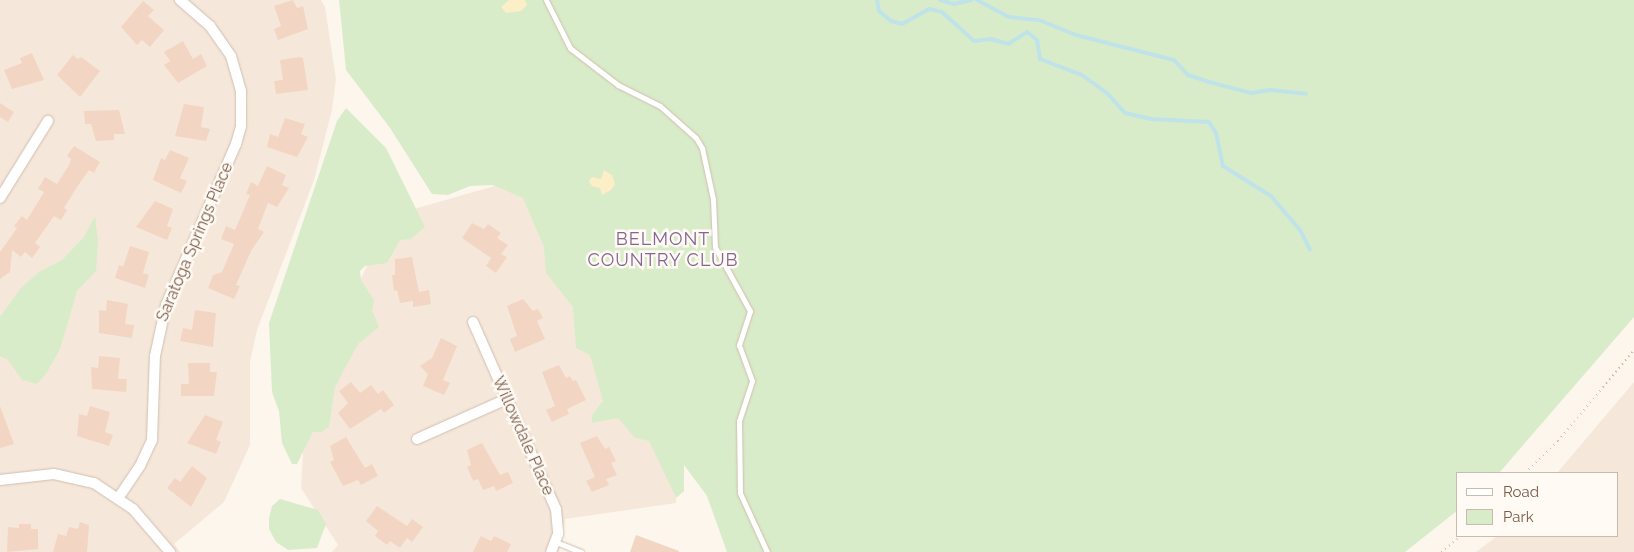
<!DOCTYPE html>
<html>
<head>
<meta charset="utf-8">
<style>
	body { margin:0 }
	#map { position:relative; width:1634px; height:552px; overflow:hidden; background:#fdf6ec; font-family:Raleway,sans-serif }
	div>[style] { position:absolute }
	[style*='--x'] { left:calc(var(--x)*1px); top:calc(var(--y)*1px); width:calc(var(--w)*1px); rotate:calc(var(--a)*1deg) }
	.residential>* { inset:0; background:#f5e8da }
	.green>* { inset:0; background:#d8ecc9 }
	.sand>* { inset:0; background:#fcefc7 }
	.stream>* { height:4px; margin:-2px; padding:0 2px; transform-origin:2px; border-radius:2px; background:#bfe3e8 }
	.building>* { inset:0; background:#f3d5c3 }
	.path>* { height:2px; margin-top:-1px; transform-origin:0; background:repeating-linear-gradient(90deg,#d9b8a5 0 1px,transparent 0 5px) }
	.roads { filter:drop-shadow(0 0 1px #d1beb0) drop-shadow(0 0 1px #d1beb0) }
	.lane>* { height:5px; margin:-2.5px; padding:0 2.5px; transform-origin:2.5px; border-radius:2.5px; background:#fff }
	.street>* { height:10px; margin:-5px; padding:0 5px; transform-origin:5px; border-radius:5px; background:#fff }
	span { translate:-50% -50%; white-space:nowrap; text-align:center; line-height:1.15; -webkit-text-stroke:5px #fffaf3; paint-order:stroke }
	.street-label { font-size:16px; color:#7a5c4d }
	.neighbourhood-label { font-size:18px; color:#846695; letter-spacing:1px }
	.legend { position:absolute; left:1456px; top:472px; width:162px; height:65px; box-sizing:border-box; background:#fffaf3; border:1px solid #cabbb1; margin:0; padding:6px 9px; list-style:none; font-size:15px; color:#7a5c4d }
	.legend li { display:flex; align-items:center; gap:10px; height:25px }
	.legend b { width:25px; border:1px solid #cabbb1 }
</style>
</head>
<body>
<div id="map">
	<div class="residential">
		<i style="clip-path:polygon(0 0,321px 0,325px 7px,336px 79px,332px 110px,314px 180px,257px 330px,250px 362px,250px 445px,224px 502px,174px 544px,180px 552px,0 552px)"></i>
		<i style="clip-path:polygon(529px 176px,676px 498px,676px 503px,565px 519px,559px 552px,332px 552px,338px 545px,301px 488px,307px 385px,393px 215px)"></i>
		<i style="clip-path:polygon(1634px 382px,1634px 552px,1476px 552px,1497px 536px,1618px 536px,1618px 473px,1557px 473px)"></i>
	</div>
	<div class="green">
		<i style="clip-path:polygon(339px 0,1634px 0,1634px 317px,1499px 473px,1458px 473px,1458px 510px,1405px 552px,727px 552px,707px 496px,684px 465px,684px 491px,676px 498px,649px 441px,635px 438px,618px 418px,592px 423px,592px 415px,603px 401px,590px 355px,576px 348px,573px 307px,546px 273px,544px 247px,523px 198px,493px 185px,470px 186px,448px 195px,432px 194px,390px 128px,346px 70px)"></i>
		<i style="clip-path:polygon(346px 108px,386px 148px,425px 227px,411px 239px,400px 240px,387px 263px,365px 266px,360px 271px,361px 280px,374px 300px,372px 310px,379px 327px,358px 344px,335px 387px,329px 427px,321px 432px,313px 432px,297px 464px,292px 464px,282px 443px,279px 411px,272px 392px,269px 323px,337px 121px)"></i>
		<i style="clip-path:polygon(95px 216px,98px 242px,96px 271px,77px 291px,60px 349px,46px 374px,37px 384px,22px 380px,8px 360px,0 356px,0 317px,21px 288px,39px 272px,62px 260px,84px 237px)"></i>
		<i style="clip-path:polygon(280px 499px,318px 510px,326px 524px,317px 548px,288px 550px,276px 542px,269px 529px,269px 518px,272px 506px)"></i>
	</div>
	<div class="sand">
		<i style="clip-path:polygon(509px 0,525px 0,527px 5px,521px 11px,506px 13px,501px 7px)"></i>
		<i style="clip-path:polygon(604px 170px,612px 175px,615px 184px,611px 190px,602px 195px,600px 188px,592px 186px,589px 181px,592px 177px,601px 179px)"></i>
	</div>
	<div class="stream">
		<i style="--x:877;--y:0;--w:11;--a:80"></i>
		<i style="--x:879;--y:11;--w:16;--a:40"></i>
		<i style="--x:891;--y:21;--w:11;--a:15"></i>
		<i style="--x:902;--y:24;--w:31;--a:-29"></i>
		<i style="--x:929;--y:9;--w:13;--a:13"></i>
		<i style="--x:942;--y:12;--w:43;--a:42.2"></i>
		<i style="--x:974;--y:41;--w:17;--a:-7"></i>
		<i style="--x:991;--y:39;--w:18;--a:16"></i>
		<i style="--x:1008;--y:44;--w:22;--a:-32"></i>
		<i style="--x:1027;--y:32;--w:13;--a:39"></i>
		<i style="--x:1037;--y:40;--w:19;--a:81"></i>
		<i style="--x:1040;--y:59;--w:45;--a:20.9"></i>
		<i style="--x:1082;--y:75;--w:31;--a:36"></i>
		<i style="--x:1107;--y:93;--w:27;--a:48"></i>
		<i style="--x:1125;--y:113;--w:27;--a:13"></i>
		<i style="--x:1151;--y:119;--w:58;--a:3"></i>
		<i style="--x:1209;--y:122;--w:13;--a:58"></i>
		<i style="--x:1216;--y:133;--w:34;--a:78"></i>
		<i style="--x:1223;--y:166;--w:57;--a:32"></i>
		<i style="--x:1271;--y:196;--w:45;--a:49.5"></i>
		<i style="--x:1300;--y:230;--w:22;--a:63"></i>
		<i style="--x:940;--y:0;--w:15;--a:16"></i>
		<i style="--x:954;--y:4;--w:18;--a:-13"></i>
		<i style="--x:977;--y:0;--w:36;--a:28"></i>
		<i style="--x:1009;--y:17;--w:30;--a:6"></i>
		<i style="--x:1039;--y:20;--w:40;--a:22"></i>
		<i style="--x:1076;--y:35;--w:101;--a:14.3"></i>
		<i style="--x:1174;--y:60;--w:21;--a:47"></i>
		<i style="--x:1188;--y:75;--w:22;--a:18"></i>
		<i style="--x:1209;--y:82;--w:43;--a:14.7"></i>
		<i style="--x:1251;--y:93;--w:19;--a:-9"></i>
		<i style="--x:1270;--y:90;--w:36;--a:6"></i>
	</div>
	<div class="building">
		<i style="clip-path:polygon(293px 0,297px 8px,303px 6px,308px 29px,278px 40px,274px 29px,281px 26px,274px 6px)"></i>
		<i style="clip-path:polygon(143px 1px,154px 10px,148px 16px,164px 30px,150px 47px,142px 40px,137px 45px,121px 27px)"></i>
		<i style="clip-path:polygon(183px 41px,193px 59px,201px 54px,207px 66px,178px 83px,164px 65px,170px 61px,164px 52px)"></i>
		<i style="clip-path:polygon(32px 53px,44px 80px,12px 89px,4px 70px,22px 63px,20px 58px)"></i>
		<i style="clip-path:polygon(73px 55px,78px 59px,81px 57px,100px 71px,80px 97px,57px 75px)"></i>
		<i style="clip-path:polygon(300px 57px,303px 58px,308px 90px,276px 94px,274px 81px,283px 80px,280px 60px)"></i>
		<i style="clip-path:polygon(0 103px,14px 112px,8px 122px,0 117px)"></i>
		<i style="clip-path:polygon(184px 104px,204px 107px,201px 127px,210px 129px,206px 141px,175px 136px)"></i>
		<i style="clip-path:polygon(119px 110px,125px 134px,114px 134px,114px 140px,96px 141px,91px 124px,85px 124px,84px 111px)"></i>
		<i style="clip-path:polygon(285px 118px,305px 124px,301px 134px,308px 137px,297px 157px,267px 147px,270px 134px,278px 137px)"></i>
		<i style="clip-path:polygon(74px 146px,100px 162px,94px 173px,89px 170px,77px 187px,64px 208px,67px 210px,61px 220px,54px 216px,35px 243px,40px 247px,32px 258px,25px 252px,21px 257px,12px 250px,10px 272px,0 279px,0 252px,17px 228px,14px 226px,22px 216px,27px 220px,44px 192px,38px 189px,45px 177px,57px 184px,69px 165px,71px 159px,67px 156px)"></i>
		<i style="clip-path:polygon(170px 150px,189px 158px,180px 178px,187px 181px,181px 193px,153px 180px,161px 158px,165px 160px)"></i>
		<i style="clip-path:polygon(267px 166px,286px 175px,282px 185px,289px 188px,277px 207px,268px 203px,258px 229px,264px 232px,251px 251px,236px 285px,240px 286px,234px 299px,208px 288px,213px 275px,222px 272px,234px 244px,221px 239px,226px 226px,235px 230px,250px 195px,246px 194px,251px 182px,258px 186px)"></i>
		<i style="clip-path:polygon(155px 201px,173px 209px,167px 226px,172px 228px,167px 240px,136px 227px)"></i>
		<i style="clip-path:polygon(472px 223px,484px 229px,488px 224px,501px 233px,497px 238px,508px 245px,501px 254px,507px 257px,496px 273px,486px 266px,491px 258px,462px 238px)"></i>
		<i style="clip-path:polygon(130px 246px,149px 252px,143px 273px,149px 275px,145px 288px,115px 278px,119px 265px,123px 267px)"></i>
		<i style="clip-path:polygon(412px 257px,419px 292px,429px 290px,431px 304px,413px 307px,413px 301px,400px 303px,397px 290px,394px 291px,392px 275px,395px 275px,395px 259px)"></i>
		<i style="clip-path:polygon(523px 299px,533px 311px,538px 309px,543px 318px,537px 321px,545px 339px,515px 352px,510px 339px,517px 336px,507px 306px)"></i>
		<i style="clip-path:polygon(107px 300px,128px 304px,125px 324px,134px 325px,132px 338px,99px 333px,99px 310px,106px 311px)"></i>
		<i style="clip-path:polygon(195px 310px,216px 313px,213px 347px,180px 341px,183px 328px,192px 330px)"></i>
		<i style="clip-path:polygon(441px 338px,457px 346px,443px 380px,450px 383px,444px 395px,423px 386px,428px 374px,420px 366px,432px 358px)"></i>
		<i style="clip-path:polygon(99px 356px,120px 358px,118px 379px,127px 379px,126px 392px,92px 389px,91px 367px,98px 368px)"></i>
		<i style="clip-path:polygon(188px 363px,210px 363px,210px 372px,217px 372px,214px 396px,181px 396px,181px 384px,189px 384px)"></i>
		<i style="clip-path:polygon(559px 365px,566px 378px,570px 376px,573px 381px,576px 380px,586px 400px,567px 409px,569px 414px,552px 422px,546px 410px,555px 406px,542px 372px)"></i>
		<i style="clip-path:polygon(351px 382px,360px 393px,371px 385px,378px 394px,383px 390px,394px 405px,384px 413px,381px 409px,350px 429px,338px 413px,348px 403px,339px 391px)"></i>
		<i style="clip-path:polygon(0 406px,14px 444px,0 448px)"></i>
		<i style="clip-path:polygon(90px 406px,110px 412px,105px 432px,113px 435px,109px 446px,77px 436px,79px 414px,87px 416px)"></i>
		<i style="clip-path:polygon(205px 415px,223px 422px,216px 440px,221px 442px,216px 454px,187px 443px)"></i>
		<i style="clip-path:polygon(597px 436px,605px 449px,609px 447px,616px 461px,611px 463px,617px 475px,606px 479px,609px 485px,592px 492px,586px 481px,595px 477px,580px 443px)"></i>
		<i style="clip-path:polygon(346px 437px,365px 468px,372px 464px,378px 476px,361px 485px,358px 480px,343px 486px,330px 462px,334px 460px,330px 446px)"></i>
		<i style="clip-path:polygon(482px 443px,500px 475px,508px 472px,513px 483px,496px 491px,494px 486px,483px 490px,478px 479px,473px 481px,467px 467px,471px 465px,467px 450px)"></i>
		<i style="clip-path:polygon(192px 466px,207px 478px,191px 507px,167px 488px,175px 478px,180px 482px)"></i>
		<i style="clip-path:polygon(377px 506px,407px 526px,412px 519px,423px 527px,412px 542px,407px 538px,400px 548px,390px 541px,387px 545px,375px 536px,378px 531px,366px 521px)"></i>
		<i style="clip-path:polygon(80px 522px,89px 525px,87px 552px,53px 552px,58px 534px,66px 536px,69px 527px,78px 529px)"></i>
		<i style="clip-path:polygon(19px 524px,31px 524px,31px 529px,38px 529px,38px 549px,7px 552px,8px 527px,19px 528px)"></i>
		<i style="clip-path:polygon(636px 535px,679px 551px,679px 552px,630px 552px)"></i>
		<i style="clip-path:polygon(481px 536px,491px 541px,494px 536px,511px 544px,507px 552px,473px 552px)"></i>
	</div>
	<div class="path">
		<i style="--x:1525;--y:473;--w:46;--a:-44.1"></i>
		<i style="--x:1558;--y:441;--w:119;--a:-50.1"></i>
		<i style="--x:1441;--y:552;--w:26;--a:-39"></i>
	</div>
	<div class="roads">
		<div class="lane">
			<i style="--x:546;--y:0;--w:54;--a:63.4"></i>
			<i style="--x:570;--y:48;--w:61;--a:37.6"></i>
			<i style="--x:618;--y:85;--w:47;--a:26.6"></i>
			<i style="--x:660;--y:106;--w:48;--a:41.6"></i>
			<i style="--x:696;--y:138;--w:12;--a:59"></i>
			<i style="--x:702;--y:148;--w:52;--a:77.8"></i>
			<i style="--x:713;--y:199;--w:48;--a:87.6"></i>
			<i style="--x:715;--y:247;--w:73;--a:61.3"></i>
			<i style="--x:750;--y:311;--w:36;--a:108"></i>
			<i style="--x:739;--y:345;--w:38;--a:70"></i>
			<i style="--x:752;--y:381;--w:42;--a:108"></i>
			<i style="--x:739;--y:421;--w:72;--a:89.2"></i>
			<i style="--x:740;--y:493;--w:65;--a:65.4"></i>
			<i style="--x:556;--y:542;--w:27;--a:22"></i>
		</div>
		<div class="street">
			<i style="--x:0;--y:198;--w:91;--a:-58.1"></i>
			<i style="--x:473;--y:322;--w:205;--a:66.1"></i>
			<i style="--x:556;--y:509;--w:25;--a:85"></i>
			<i style="--x:558;--y:534;--w:19;--a:111"></i>
			<i style="--x:417;--y:439;--w:98;--a:-24"></i>
			<i style="--x:0;--y:480;--w:54;--a:-6.3"></i>
			<i style="--x:54;--y:474;--w:41;--a:12.7"></i>
			<i style="--x:94;--y:483;--w:47;--a:33.7"></i>
			<i style="--x:133;--y:509;--w:57;--a:49.3"></i>
			<i style="--x:119;--y:497;--w:37;--a:-56"></i>
			<i style="--x:140;--y:466;--w:29;--a:-65"></i>
			<i style="--x:152;--y:440;--w:84;--a:-88"></i>
			<i style="--x:155;--y:356;--w:52;--a:-77.8"></i>
			<i style="--x:166;--y:305;--w:176;--a:-66.5"></i>
			<i style="--x:236;--y:144;--w:19;--a:-74"></i>
			<i style="--x:241;--y:126;--w:35;--a:-90"></i>
			<i style="--x:241;--y:91;--w:36;--a:-106"></i>
			<i style="--x:231;--y:56;--w:37;--a:-125"></i>
			<i style="--x:210;--y:26;--w:40;--a:-139"></i>
		</div>
	</div>
	<div class="street-label">
		<span style="left:195px;top:242px;rotate:-67deg">Saratoga Springs Place</span>
		<span style="left:523px;top:436px;rotate:66deg">Willowdale Place</span>
	</div>
	<div class="neighbourhood-label">
		<span style="left:663px;top:250px">BELMONT<br>COUNTRY CLUB</span>
	</div>
	<ul class="legend">
	<li><b style="height:6px;background:#fff"></b>Road</li>
	<li><b style="height:14px;background:#d8ecc9"></b>Park</li>
	</ul>
</div>
</body>
</html>
